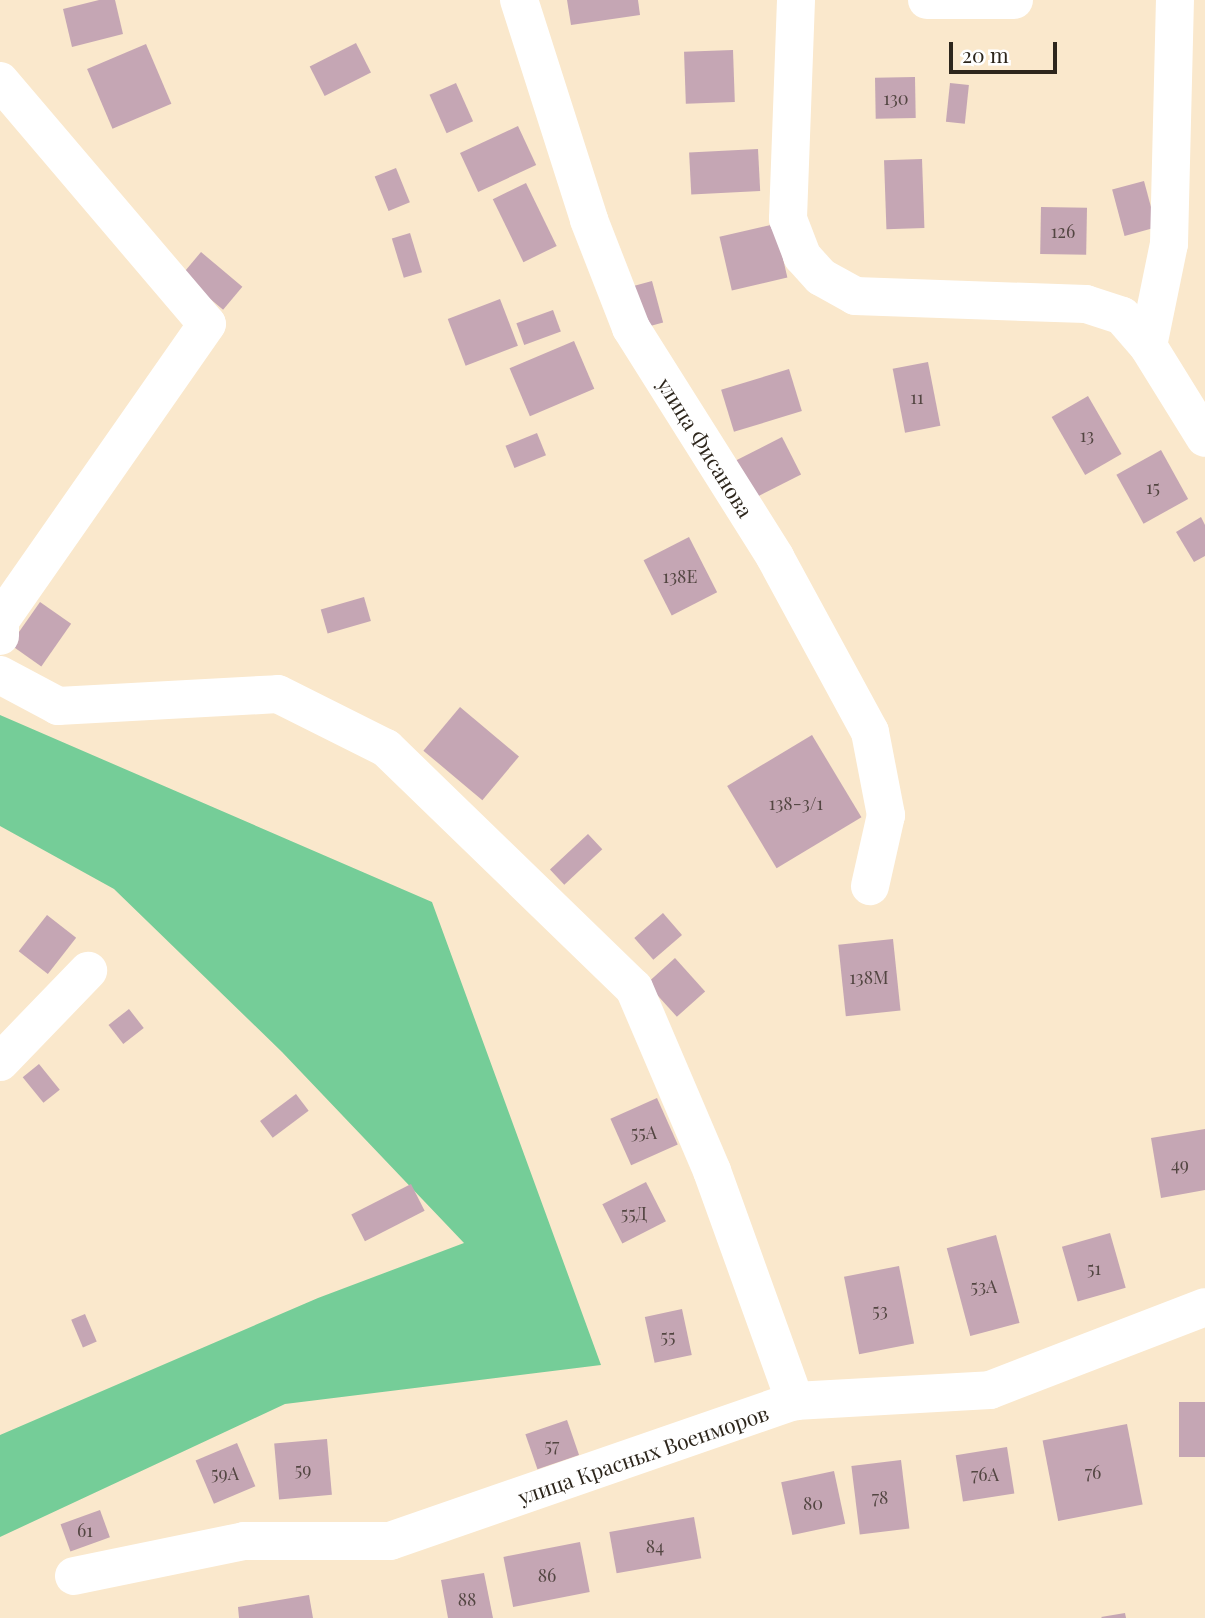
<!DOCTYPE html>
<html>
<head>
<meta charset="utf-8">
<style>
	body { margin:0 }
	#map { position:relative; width:1205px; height:1618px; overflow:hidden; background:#fae8cc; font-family:"Playfair Display",serif }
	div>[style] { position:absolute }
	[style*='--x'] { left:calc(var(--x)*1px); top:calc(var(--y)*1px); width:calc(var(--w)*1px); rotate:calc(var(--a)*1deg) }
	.green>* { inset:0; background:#75cd98 }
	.building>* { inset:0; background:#c5a6b4; transform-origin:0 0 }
	.minor>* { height:38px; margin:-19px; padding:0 19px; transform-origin:19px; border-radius:19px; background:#fff }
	span { translate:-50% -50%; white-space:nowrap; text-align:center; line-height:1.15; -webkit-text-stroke:6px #fff; paint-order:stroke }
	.number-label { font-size:18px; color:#534642 }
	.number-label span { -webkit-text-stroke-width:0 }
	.street-label { font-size:21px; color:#2d261c }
	.scale { position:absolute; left:949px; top:42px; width:108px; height:32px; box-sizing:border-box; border:4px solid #2d261c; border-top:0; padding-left:9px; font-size:21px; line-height:24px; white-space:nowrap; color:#2d261c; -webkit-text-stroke:5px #fff; paint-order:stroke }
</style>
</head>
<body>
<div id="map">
	<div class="green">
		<i style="clip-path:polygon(0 715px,432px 902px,601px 1365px,285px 1404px,0 1537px,0 1435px,318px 1298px,464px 1243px,282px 1052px,114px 889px,0 826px)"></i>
	</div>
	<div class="building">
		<i style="clip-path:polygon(99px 0,115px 0,123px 34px,72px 47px,63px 9px)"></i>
		<i style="clip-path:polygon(567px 0,638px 0,640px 15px,571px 25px)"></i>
		<i style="left:356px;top:43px;width:33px;height:52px;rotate:63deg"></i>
		<i style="left:146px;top:44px;width:65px;height:64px;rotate:67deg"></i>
		<i style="left:733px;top:50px;width:52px;height:49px;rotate:88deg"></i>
		<i style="left:915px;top:77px;width:41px;height:40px;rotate:89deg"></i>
		<i style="left:456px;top:83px;width:42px;height:29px;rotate:66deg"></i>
		<i style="left:950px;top:83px;width:19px;height:39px;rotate:6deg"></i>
		<i style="left:518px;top:126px;width:43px;height:64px;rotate:65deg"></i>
		<i style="left:758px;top:149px;width:42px;height:69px;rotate:87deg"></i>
		<i style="left:922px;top:159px;width:69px;height:38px;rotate:88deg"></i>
		<i style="left:396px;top:168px;width:37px;height:23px;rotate:68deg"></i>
		<i style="left:1144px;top:181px;width:48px;height:33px;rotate:75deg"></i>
		<i style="left:526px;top:183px;width:70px;height:37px;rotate:64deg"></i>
		<i style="left:1041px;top:207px;width:46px;height:47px;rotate:1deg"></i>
		<i style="left:775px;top:224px;width:55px;height:57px;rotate:77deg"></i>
		<i style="left:410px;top:233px;width:41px;height:19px;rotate:73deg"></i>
		<i style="left:201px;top:252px;width:54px;height:30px;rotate:40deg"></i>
		<i style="left:652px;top:281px;width:43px;height:20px;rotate:75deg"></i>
		<i style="left:500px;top:299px;width:50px;height:56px;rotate:69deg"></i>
		<i style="left:553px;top:310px;width:23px;height:39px;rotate:70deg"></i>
		<i style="left:574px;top:341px;width:52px;height:70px;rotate:67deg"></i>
		<i style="left:928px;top:362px;width:65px;height:36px;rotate:79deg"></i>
		<i style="left:789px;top:369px;width:44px;height:71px;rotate:73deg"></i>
		<i style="left:1088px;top:396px;width:67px;height:42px;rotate:60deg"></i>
		<i style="left:537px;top:433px;width:24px;height:34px;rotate:68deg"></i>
		<i style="left:782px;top:437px;width:42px;height:59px;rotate:63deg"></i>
		<i style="left:1161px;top:450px;width:56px;height:51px;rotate:61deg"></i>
		<i style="clip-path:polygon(1201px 517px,1205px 525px,1205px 556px,1194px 562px,1176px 532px)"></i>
		<i style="left:689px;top:537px;width:62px;height:51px;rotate:63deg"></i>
		<i style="left:364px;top:597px;width:25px;height:45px;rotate:74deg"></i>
		<i style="left:40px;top:602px;width:38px;height:52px;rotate:35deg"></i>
		<i style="left:460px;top:707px;width:77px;height:57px;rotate:40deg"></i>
		<i style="left:812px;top:735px;width:96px;height:99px;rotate:59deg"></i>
		<i style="left:588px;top:834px;width:21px;height:52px;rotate:47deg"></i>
		<i style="left:663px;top:913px;width:29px;height:38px;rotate:49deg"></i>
		<i style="left:47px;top:915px;width:37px;height:46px;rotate:38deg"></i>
		<i style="left:893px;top:939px;width:72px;height:55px;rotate:84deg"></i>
		<i style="left:675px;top:958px;width:45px;height:38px;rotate:48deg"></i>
		<i style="left:129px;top:1009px;width:24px;height:26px;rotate:52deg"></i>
		<i style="left:39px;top:1064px;width:33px;height:21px;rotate:51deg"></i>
		<i style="left:296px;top:1094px;width:21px;height:45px;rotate:53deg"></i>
		<i style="left:657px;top:1098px;width:51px;height:51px;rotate:66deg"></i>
		<i style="clip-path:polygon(1205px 1129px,1205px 1190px,1161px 1198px,1151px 1138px)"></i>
		<i style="left:646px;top:1182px;width:44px;height:49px;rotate:63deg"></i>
		<i style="left:411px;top:1184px;width:30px;height:67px;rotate:63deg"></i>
		<i style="left:1110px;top:1233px;width:57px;height:50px;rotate:74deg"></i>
		<i style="left:996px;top:1235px;width:91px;height:51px;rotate:75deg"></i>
		<i style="left:899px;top:1266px;width:79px;height:56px;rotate:79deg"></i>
		<i style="left:682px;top:1309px;width:47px;height:38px;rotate:78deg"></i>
		<i style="left:85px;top:1314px;width:30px;height:15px;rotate:67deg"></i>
		<i style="left:1179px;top:1402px;width:26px;height:55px"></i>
		<i style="left:567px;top:1420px;width:37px;height:44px;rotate:71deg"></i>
		<i style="left:1127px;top:1424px;width:82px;height:86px;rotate:79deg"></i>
		<i style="left:327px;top:1439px;width:56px;height:53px;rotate:85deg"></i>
		<i style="left:237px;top:1443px;width:47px;height:45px;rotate:67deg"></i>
		<i style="left:1007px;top:1447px;width:47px;height:52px;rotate:81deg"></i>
		<i style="left:901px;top:1460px;width:69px;height:50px;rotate:83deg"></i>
		<i style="left:834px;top:1471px;width:54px;height:54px;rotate:78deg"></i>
		<i style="left:100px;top:1510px;width:29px;height:42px;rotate:70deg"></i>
		<i style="left:694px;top:1517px;width:42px;height:86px;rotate:80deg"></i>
		<i style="left:580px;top:1542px;width:51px;height:78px;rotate:79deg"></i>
		<i style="clip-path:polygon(484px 1573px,493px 1618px,448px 1618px,441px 1580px)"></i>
		<i style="clip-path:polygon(309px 1595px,313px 1618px,239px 1618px,238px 1607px)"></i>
		<i style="clip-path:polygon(1125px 1613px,1126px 1618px,1102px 1618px,1101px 1617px)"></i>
	</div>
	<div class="minor">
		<i style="--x:519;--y:0;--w:231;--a:72.3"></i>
		<i style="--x:589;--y:220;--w:116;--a:68.7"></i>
		<i style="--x:631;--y:328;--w:271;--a:57.8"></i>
		<i style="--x:775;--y:557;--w:199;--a:61.5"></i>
		<i style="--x:870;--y:732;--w:85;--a:79.1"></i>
		<i style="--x:886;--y:815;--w:73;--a:102.7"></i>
		<i style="--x:796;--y:0;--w:219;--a:92.1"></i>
		<i style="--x:788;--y:219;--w:40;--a:69"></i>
		<i style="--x:802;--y:256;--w:28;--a:48"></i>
		<i style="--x:821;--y:277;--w:39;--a:29"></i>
		<i style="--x:855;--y:296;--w:231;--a:2"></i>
		<i style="--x:1086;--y:304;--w:38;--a:18"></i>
		<i style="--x:1122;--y:316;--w:40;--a:49"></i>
		<i style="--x:1148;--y:346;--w:108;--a:58.2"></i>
		<i style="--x:927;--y:0;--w:87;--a:0"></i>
		<i style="--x:0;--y:81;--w:319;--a:49.6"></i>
		<i style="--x:207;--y:324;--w:362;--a:124.9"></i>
		<i style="--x:0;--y:621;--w:15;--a:90"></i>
		<i style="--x:1148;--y:346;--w:104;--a:-78.4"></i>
		<i style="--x:1169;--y:244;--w:244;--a:-88.6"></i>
		<i style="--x:0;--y:675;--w:66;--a:28.1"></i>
		<i style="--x:58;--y:706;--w:220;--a:-3.1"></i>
		<i style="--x:278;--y:694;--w:121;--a:26.6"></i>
		<i style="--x:386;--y:748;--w:345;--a:44.1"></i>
		<i style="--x:634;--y:988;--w:199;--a:66.9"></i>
		<i style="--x:712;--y:1171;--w:245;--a:70.2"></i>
		<i style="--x:0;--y:1062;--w:127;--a:-46"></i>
		<i style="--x:74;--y:1576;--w:174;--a:-11.6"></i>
		<i style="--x:244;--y:1541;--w:146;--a:0"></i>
		<i style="--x:390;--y:1541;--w:429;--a:-19.1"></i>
		<i style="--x:795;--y:1401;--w:195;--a:-3.2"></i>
		<i style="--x:990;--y:1390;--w:230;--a:-21.1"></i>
	</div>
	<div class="number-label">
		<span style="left:896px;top:98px">130</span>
		<span style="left:1063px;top:231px">126</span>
		<span style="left:917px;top:397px">11</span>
		<span style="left:1087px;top:435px">13</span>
		<span style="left:1153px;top:487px">15</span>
		<span style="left:680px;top:576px">138Е</span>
		<span style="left:796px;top:803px">138-3/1</span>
		<span style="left:869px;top:977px">138М</span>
		<span style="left:644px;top:1132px">55А</span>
		<span style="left:1180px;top:1164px">49</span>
		<span style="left:634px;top:1213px">55Д</span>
		<span style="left:1094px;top:1268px">51</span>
		<span style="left:984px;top:1286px">53А</span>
		<span style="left:880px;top:1310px">53</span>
		<span style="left:668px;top:1336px">55</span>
		<span style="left:552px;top:1445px">57</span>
		<span style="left:303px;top:1469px">59</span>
		<span style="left:1093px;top:1472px">76</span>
		<span style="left:225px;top:1473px">59А</span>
		<span style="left:985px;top:1474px">76А</span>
		<span style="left:880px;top:1497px">78</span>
		<span style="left:813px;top:1503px">80</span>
		<span style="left:85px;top:1530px">61</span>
		<span style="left:655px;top:1546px">84</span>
		<span style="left:547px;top:1575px">86</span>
		<span style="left:467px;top:1599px">88</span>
	</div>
	<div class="street-label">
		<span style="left:706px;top:447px;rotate:58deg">улица Фисанова</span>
		<span style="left:643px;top:1454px;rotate:-19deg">улица Красных Военморов</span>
	</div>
	<div class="scale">20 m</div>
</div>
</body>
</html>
